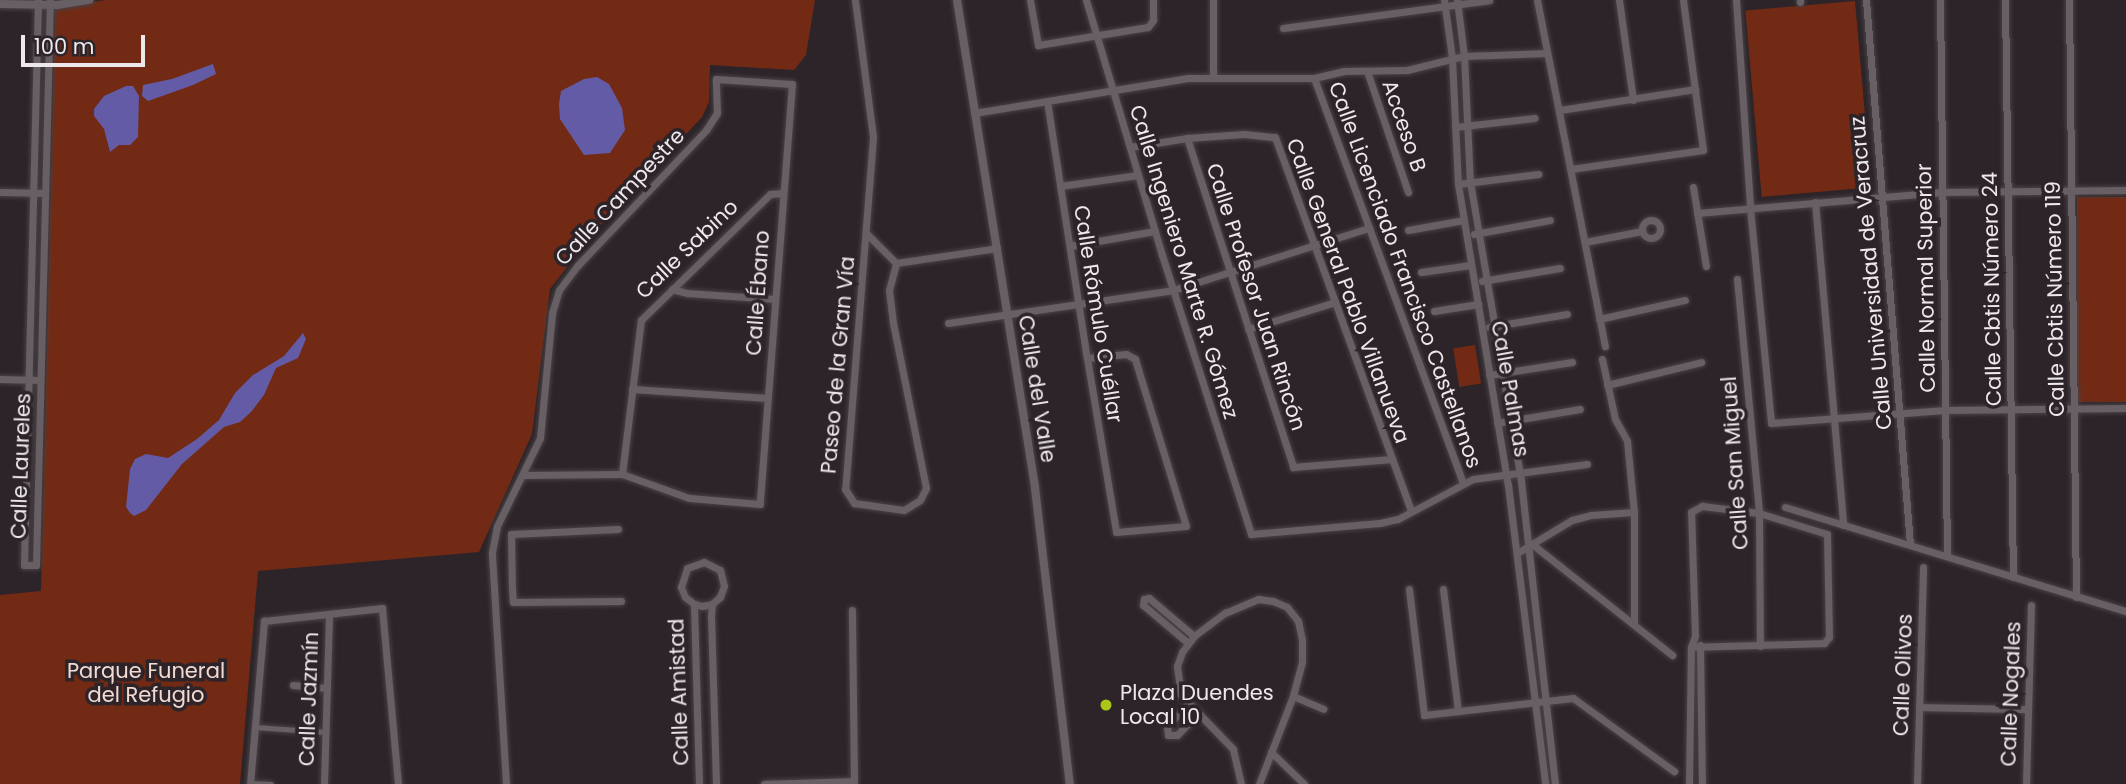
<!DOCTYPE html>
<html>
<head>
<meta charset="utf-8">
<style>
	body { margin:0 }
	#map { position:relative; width:2126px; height:784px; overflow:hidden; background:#2c2429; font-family:Poppins,sans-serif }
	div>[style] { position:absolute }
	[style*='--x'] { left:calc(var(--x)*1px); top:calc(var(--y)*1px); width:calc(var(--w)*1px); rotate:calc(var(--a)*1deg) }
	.green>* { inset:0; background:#732a14; transform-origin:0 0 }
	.water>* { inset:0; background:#635ba6 }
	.roads { filter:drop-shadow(0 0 2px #484245) drop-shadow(0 0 2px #484245) }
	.pedestrian>* { height:5px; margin:-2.5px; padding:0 2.5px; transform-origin:2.5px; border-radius:2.5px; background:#675f63 }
	.minor>* { height:7px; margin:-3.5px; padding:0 3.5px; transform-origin:3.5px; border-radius:3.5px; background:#675f63 }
	.minor>.ring { margin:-3.5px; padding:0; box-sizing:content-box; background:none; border:7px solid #675f63; border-radius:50% }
	.tertiary>* { height:8px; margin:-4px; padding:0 4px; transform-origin:4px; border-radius:4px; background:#675f63 }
	.dots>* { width:19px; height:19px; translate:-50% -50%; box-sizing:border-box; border:4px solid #2c2429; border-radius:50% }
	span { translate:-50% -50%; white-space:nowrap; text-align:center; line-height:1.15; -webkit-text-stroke:7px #2c2429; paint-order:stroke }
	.street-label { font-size:21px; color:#ede8eb }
	.park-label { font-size:21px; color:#f2dad3 }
	.poi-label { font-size:21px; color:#ede8eb }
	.left { translate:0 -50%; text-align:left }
	.scale { position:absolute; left:21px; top:35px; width:124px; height:32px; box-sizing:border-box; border:4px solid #ede8eb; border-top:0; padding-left:9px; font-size:21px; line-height:24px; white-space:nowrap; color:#ede8eb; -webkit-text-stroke:5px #2c2429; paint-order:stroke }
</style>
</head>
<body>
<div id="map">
	<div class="green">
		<i style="clip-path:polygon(105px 0,815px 0,806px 55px,794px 70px,710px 65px,709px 102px,702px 117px,591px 236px,550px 289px,532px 434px,479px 552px,258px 571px,240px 784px,0 784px,0 595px,41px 591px,55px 9px)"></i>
		<i style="left:1855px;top:1px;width:187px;height:110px;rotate:85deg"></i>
		<i style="left:2126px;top:197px;width:205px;height:49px;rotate:90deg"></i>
		<i style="left:1475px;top:345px;width:39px;height:22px;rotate:81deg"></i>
	</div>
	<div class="water">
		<i style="clip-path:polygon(213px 64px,216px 74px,193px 85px,148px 101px,142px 96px,143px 85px,172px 79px)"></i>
		<i style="clip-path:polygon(597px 77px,609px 84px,622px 108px,625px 130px,610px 153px,584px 155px,560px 119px,559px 104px,561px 91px,584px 79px)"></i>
		<i style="clip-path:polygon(126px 86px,133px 86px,139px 96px,138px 137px,130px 145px,119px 145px,110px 152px,104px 129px,94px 116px,94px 109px,104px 96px)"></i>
		<i style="clip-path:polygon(303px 333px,306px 339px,298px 358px,276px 368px,264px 395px,251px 412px,240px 422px,224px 427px,182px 464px,146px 510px,134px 516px,130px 513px,126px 507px,130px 469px,135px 459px,146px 454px,168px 458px,197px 439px,219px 420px,235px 393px,253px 375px,284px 356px)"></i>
	</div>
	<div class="roads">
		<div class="pedestrian">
			<i style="--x:255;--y:727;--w:71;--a:4"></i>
			<i style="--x:250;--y:783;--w:21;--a:3"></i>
		</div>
		<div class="minor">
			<i style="--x:38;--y:0;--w:565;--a:91.42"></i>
			<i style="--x:24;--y:565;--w:12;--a:0"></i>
			<i style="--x:36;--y:565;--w:565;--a:-88.58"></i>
			<i style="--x:855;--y:0;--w:138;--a:82.5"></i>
			<i style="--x:873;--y:137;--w:353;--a:94.5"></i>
			<i style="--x:845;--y:489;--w:17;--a:57"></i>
			<i style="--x:854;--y:503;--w:50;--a:8"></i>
			<i style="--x:904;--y:510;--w:19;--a:-32"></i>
			<i style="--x:920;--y:500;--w:13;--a:-63"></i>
			<i style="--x:926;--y:488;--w:168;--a:-101.3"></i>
			<i style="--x:893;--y:323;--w:33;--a:-97"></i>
			<i style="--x:889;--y:290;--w:28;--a:-75"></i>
			<i style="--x:1030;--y:0;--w:46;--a:79.9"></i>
			<i style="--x:1038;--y:45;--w:111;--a:-9.3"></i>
			<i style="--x:1148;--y:27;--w:9;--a:-54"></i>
			<i style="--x:1153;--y:20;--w:20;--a:-90"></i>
			<i style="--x:1086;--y:0;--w:266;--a:73.4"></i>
			<i style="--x:1162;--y:255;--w:293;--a:72.3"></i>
			<i style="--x:1251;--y:534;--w:129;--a:-4.9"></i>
			<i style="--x:1380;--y:523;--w:18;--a:-13"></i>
			<i style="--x:1398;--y:519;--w:85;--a:-28.1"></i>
			<i style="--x:1473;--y:479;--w:115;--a:-7.5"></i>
			<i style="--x:1444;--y:0;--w:59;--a:82.1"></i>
			<i style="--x:1452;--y:58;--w:126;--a:87.3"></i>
			<i style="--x:1458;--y:184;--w:305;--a:80.6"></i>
			<i style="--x:1508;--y:485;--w:301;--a:82.9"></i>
			<i style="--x:1457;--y:0;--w:56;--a:82.9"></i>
			<i style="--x:1464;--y:56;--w:126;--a:87.3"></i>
			<i style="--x:1470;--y:182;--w:303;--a:80.3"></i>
			<i style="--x:1521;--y:481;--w:305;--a:83.6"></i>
			<i style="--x:1537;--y:0;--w:353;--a:78.9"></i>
			<i style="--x:1619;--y:0;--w:101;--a:82"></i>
			<i style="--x:1736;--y:0;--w:208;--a:86.1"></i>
			<i style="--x:1750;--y:208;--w:216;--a:84.4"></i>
			<i style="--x:1771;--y:423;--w:174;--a:-4.3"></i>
			<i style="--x:1945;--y:410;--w:181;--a:-0.6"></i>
			<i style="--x:1800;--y:0;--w:2;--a:90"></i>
			<i style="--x:1866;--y:0;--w:546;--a:85.38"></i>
			<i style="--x:1940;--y:0;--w:556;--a:89.28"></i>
			<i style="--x:2005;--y:0;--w:577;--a:89.21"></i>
			<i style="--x:2069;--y:0;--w:597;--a:89.33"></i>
			<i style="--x:1283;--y:28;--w:208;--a:-7.7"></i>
			<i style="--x:1367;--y:71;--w:128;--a:71.3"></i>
			<i style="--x:1213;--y:76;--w:76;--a:-90"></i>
			<i style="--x:1314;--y:78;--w:432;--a:69.8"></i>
			<i style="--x:1047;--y:101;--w:260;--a:81.2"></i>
			<i style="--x:1087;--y:358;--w:176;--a:80.5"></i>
			<i style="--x:1116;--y:532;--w:70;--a:-4.9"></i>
			<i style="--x:1186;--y:526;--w:175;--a:-107"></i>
			<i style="--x:1135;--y:359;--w:10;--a:-151"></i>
			<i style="--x:1126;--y:354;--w:39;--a:174"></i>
			<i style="--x:1560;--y:110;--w:137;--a:-8.8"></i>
			<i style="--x:974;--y:113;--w:217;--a:-9.3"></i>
			<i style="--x:1188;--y:78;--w:126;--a:0"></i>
			<i style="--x:1314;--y:78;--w:31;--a:-13"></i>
			<i style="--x:1344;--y:71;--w:63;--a:-0.9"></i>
			<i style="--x:1407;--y:70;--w:59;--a:-13.8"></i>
			<i style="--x:1464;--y:56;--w:83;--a:-2.1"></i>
			<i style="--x:1455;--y:127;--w:80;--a:-6.5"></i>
			<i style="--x:1187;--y:138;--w:346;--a:72.1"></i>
			<i style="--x:1293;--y:467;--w:99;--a:-4.6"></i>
			<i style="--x:1130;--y:147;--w:58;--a:-9"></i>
			<i style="--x:1187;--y:138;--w:57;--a:-4"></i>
			<i style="--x:1244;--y:134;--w:31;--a:6"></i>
			<i style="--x:1275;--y:137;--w:398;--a:70"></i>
			<i style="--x:1571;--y:169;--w:133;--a:-8.2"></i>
			<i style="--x:1703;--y:150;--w:151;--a:-97.6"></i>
			<i style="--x:1458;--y:184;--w:81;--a:-7.1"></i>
			<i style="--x:1060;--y:186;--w:79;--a:-8"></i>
			<i style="--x:1693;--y:187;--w:80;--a:80.7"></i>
			<i style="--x:0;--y:192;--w:45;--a:1.3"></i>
			<i style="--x:1815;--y:202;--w:324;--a:85"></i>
			<i style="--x:1697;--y:213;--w:246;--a:-4.9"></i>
			<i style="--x:1942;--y:192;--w:184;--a:-0.6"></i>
			<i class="ring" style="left:1642px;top:220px;width:11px;height:11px"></i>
			<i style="--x:1408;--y:230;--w:57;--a:-10.1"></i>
			<i style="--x:867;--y:234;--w:41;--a:45"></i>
			<i style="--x:896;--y:263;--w:102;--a:-8.4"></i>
			<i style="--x:1474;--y:234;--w:77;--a:-10.4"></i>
			<i style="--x:1585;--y:242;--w:58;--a:-10.9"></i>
			<i style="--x:1070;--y:246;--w:86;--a:-10"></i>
			<i style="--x:1421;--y:272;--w:50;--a:-8"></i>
			<i style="--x:1737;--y:279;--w:235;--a:84.6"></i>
			<i style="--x:1759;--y:513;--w:133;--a:89.6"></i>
			<i style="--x:1482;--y:281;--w:79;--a:-9.5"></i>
			<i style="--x:672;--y:289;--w:16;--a:15"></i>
			<i style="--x:687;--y:293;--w:88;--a:3.9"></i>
			<i style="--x:1434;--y:311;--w:45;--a:-9"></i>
			<i style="--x:1599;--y:319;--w:88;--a:-12.5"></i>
			<i style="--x:948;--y:323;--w:227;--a:-8.3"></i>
			<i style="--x:1173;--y:290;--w:206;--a:-17.6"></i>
			<i style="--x:1489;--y:327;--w:79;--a:-9.5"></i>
			<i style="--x:1248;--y:329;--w:91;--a:-17.2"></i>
			<i style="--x:1602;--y:359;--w:61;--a:77.8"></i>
			<i style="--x:1615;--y:419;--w:25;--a:61"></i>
			<i style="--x:1627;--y:441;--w:71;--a:84.4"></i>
			<i style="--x:1634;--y:512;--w:112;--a:90"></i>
			<i style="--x:1489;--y:375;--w:84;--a:-8.9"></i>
			<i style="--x:0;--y:379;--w:40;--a:1.4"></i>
			<i style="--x:1607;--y:385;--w:97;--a:-13.7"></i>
			<i style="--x:632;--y:389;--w:136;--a:3.8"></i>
			<i style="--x:1497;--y:423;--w:84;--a:-9.6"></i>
			<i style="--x:622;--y:474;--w:155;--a:-83"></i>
			<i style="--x:641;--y:320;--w:180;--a:-44.3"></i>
			<i style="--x:770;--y:194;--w:13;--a:-4"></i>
			<i style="--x:1785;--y:507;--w:357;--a:17"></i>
			<i style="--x:618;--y:529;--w:107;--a:177.3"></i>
			<i style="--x:511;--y:534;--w:55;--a:89"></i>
			<i style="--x:512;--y:589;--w:13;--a:86"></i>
			<i style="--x:513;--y:602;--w:108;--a:-0.5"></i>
			<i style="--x:1532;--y:544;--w:179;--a:38.4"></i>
			<i style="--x:1517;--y:553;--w:64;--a:-31"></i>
			<i style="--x:1572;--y:520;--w:20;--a:-15"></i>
			<i style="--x:1591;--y:515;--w:43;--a:-4"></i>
			<i style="--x:1409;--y:589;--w:127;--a:83.2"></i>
			<i style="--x:1424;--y:715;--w:150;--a:-6.5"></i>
			<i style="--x:1573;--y:698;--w:125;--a:35.9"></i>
			<i style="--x:1443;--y:589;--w:123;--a:83"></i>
			<i style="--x:694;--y:604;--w:8;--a:14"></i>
			<i style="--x:702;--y:606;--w:10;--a:-11"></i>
			<i style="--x:1188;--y:643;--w:59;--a:-139.8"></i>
			<i style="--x:1143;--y:605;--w:6;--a:-81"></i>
			<i style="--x:1144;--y:599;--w:5;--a:-11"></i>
			<i style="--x:1149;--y:598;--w:59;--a:40.2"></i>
			<i style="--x:1700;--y:645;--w:139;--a:89.2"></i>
			<i style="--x:293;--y:685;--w:34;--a:5"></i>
			<i style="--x:1187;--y:705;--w:29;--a:134"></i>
			<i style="--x:1167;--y:726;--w:9;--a:84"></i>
			<i style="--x:1168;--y:735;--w:9;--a:0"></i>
			<i style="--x:1177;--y:735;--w:29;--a:-46"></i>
			<i style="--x:1919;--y:707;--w:109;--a:1.1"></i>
			<i style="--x:1271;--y:752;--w:46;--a:44.1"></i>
			<i style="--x:250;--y:784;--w:164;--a:-85.1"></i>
			<i style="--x:264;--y:621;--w:119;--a:-6.3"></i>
			<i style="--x:382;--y:608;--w:177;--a:84.8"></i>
			<i style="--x:324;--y:784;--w:170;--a:-88.3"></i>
			<i style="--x:506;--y:784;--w:232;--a:-93.5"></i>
			<i style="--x:492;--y:552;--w:26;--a:-79"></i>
			<i style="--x:497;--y:526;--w:98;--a:-64"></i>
			<i style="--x:540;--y:438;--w:126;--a:-84.5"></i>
			<i style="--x:552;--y:313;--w:24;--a:-73"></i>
			<i style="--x:559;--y:290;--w:31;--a:-53"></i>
			<i style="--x:578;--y:265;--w:186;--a:-46.5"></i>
			<i style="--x:706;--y:130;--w:20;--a:-57"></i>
			<i style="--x:717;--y:113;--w:34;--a:-92"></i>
			<i style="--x:716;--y:79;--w:76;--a:3.8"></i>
			<i style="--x:792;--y:84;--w:421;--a:94.4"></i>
			<i style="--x:760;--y:504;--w:71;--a:-175.2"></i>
			<i style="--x:689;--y:498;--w:71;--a:-160.3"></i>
			<i style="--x:622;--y:474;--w:99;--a:179.4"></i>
			<i style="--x:699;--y:784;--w:180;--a:-91.6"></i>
			<i style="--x:694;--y:604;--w:11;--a:-142"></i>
			<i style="--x:685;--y:597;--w:11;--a:-112"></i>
			<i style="--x:681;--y:587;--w:20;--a:-72"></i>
			<i style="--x:687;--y:568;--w:18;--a:-19"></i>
			<i style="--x:704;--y:562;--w:18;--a:27"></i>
			<i style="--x:720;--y:570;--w:16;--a:76"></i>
			<i style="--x:724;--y:586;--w:12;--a:110"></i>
			<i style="--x:720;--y:597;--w:11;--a:139"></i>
			<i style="--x:712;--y:604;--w:11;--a:95"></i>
			<i style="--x:711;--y:615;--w:169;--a:88.3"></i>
			<i style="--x:764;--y:784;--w:90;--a:-1.9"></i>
			<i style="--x:854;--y:781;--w:171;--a:-90.7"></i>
			<i style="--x:1241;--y:784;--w:36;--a:-103"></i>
			<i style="--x:1233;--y:749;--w:75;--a:-133.9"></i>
			<i style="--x:1181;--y:695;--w:29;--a:-98"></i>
			<i style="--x:1177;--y:666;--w:15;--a:-70"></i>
			<i style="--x:1182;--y:652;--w:20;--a:-53"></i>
			<i style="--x:1194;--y:636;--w:39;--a:-37"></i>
			<i style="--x:1225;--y:613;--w:36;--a:-23"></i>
			<i style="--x:1258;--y:599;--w:15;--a:8"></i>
			<i style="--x:1273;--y:601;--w:15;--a:23"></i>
			<i style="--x:1287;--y:607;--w:18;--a:52"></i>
			<i style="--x:1298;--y:621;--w:19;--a:78"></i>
			<i style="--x:1302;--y:640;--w:22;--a:90"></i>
			<i style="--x:1302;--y:662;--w:35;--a:105"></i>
			<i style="--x:1259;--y:784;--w:94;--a:-68.9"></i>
			<i style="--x:1293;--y:696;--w:33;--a:23"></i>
			<i style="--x:1689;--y:784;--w:137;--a:-89.2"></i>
			<i style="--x:1691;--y:647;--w:12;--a:-70"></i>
			<i style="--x:1695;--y:636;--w:124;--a:-91.8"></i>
			<i style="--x:1691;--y:512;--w:13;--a:-29"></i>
			<i style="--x:1702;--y:506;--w:57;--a:7"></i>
			<i style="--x:1759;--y:513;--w:71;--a:17.2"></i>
			<i style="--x:1827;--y:534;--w:103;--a:88.9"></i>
			<i style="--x:1829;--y:637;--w:8;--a:130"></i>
			<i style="--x:1824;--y:643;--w:133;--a:178.3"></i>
			<i style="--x:1917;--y:784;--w:217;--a:-88.4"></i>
			<i style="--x:2026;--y:784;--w:179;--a:-88.4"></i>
		</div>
		<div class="tertiary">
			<i style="--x:957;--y:0;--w:494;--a:80.9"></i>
			<i style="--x:1035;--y:488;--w:298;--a:83.3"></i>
			<i style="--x:0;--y:4;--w:57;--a:1"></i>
			<i style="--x:57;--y:5;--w:33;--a:-9"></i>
		</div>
	</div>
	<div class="dots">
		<i style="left:1106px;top:705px;background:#abc616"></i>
	</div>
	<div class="street-label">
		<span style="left:1404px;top:126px;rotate:71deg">Acceso B</span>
		<span style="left:620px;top:197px;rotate:-47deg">Calle Campestre</span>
		<span style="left:687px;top:249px;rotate:-44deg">Calle Sabino</span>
		<span style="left:1184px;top:262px;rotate:73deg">Calle Ingeniero Marte R. Gómez</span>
		<span style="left:1871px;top:273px;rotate:-95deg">Calle Universidad de Veracruz</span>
		<span style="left:1405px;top:275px;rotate:70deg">Calle Licenciado Francisco Castellanos</span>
		<span style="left:1926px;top:278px;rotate:-91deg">Calle Normal Superior</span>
		<span style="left:1992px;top:289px;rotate:-91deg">Calle Cbtis Número 24</span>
		<span style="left:1348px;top:291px;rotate:70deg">Calle General Pablo Villanueva</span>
		<span style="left:758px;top:293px;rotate:-86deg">Calle Ébano</span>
		<span style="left:1256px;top:297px;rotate:72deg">Calle Profesor Juan Rincón</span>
		<span style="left:2055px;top:299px;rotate:-91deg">Calle Cbtis Número 119</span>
		<span style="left:1098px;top:314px;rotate:81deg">Calle Rómulo Cuéllar</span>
		<span style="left:838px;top:365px;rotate:-85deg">Paseo de la Gran Vía</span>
		<span style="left:1037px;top:389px;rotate:81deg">Calle del Valle</span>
		<span style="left:1510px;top:389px;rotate:80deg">Calle Palmas</span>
		<span style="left:1735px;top:463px;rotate:-94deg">Calle San Miguel</span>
		<span style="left:21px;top:466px;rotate:-88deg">Calle Laureles</span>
		<span style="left:1903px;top:675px;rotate:-88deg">Calle Olivos</span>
		<span style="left:679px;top:692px;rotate:-92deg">Calle Amistad</span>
		<span style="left:2011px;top:694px;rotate:-88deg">Calle Nogales</span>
		<span style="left:309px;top:699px;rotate:-88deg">Calle Jazmín</span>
	</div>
	<div class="park-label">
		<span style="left:146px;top:683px">Parque Funeral<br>del Refugio</span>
	</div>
	<div class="poi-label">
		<span class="left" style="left:1120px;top:705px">Plaza Duendes<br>Local 10</span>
	</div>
	<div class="scale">100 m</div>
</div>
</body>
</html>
